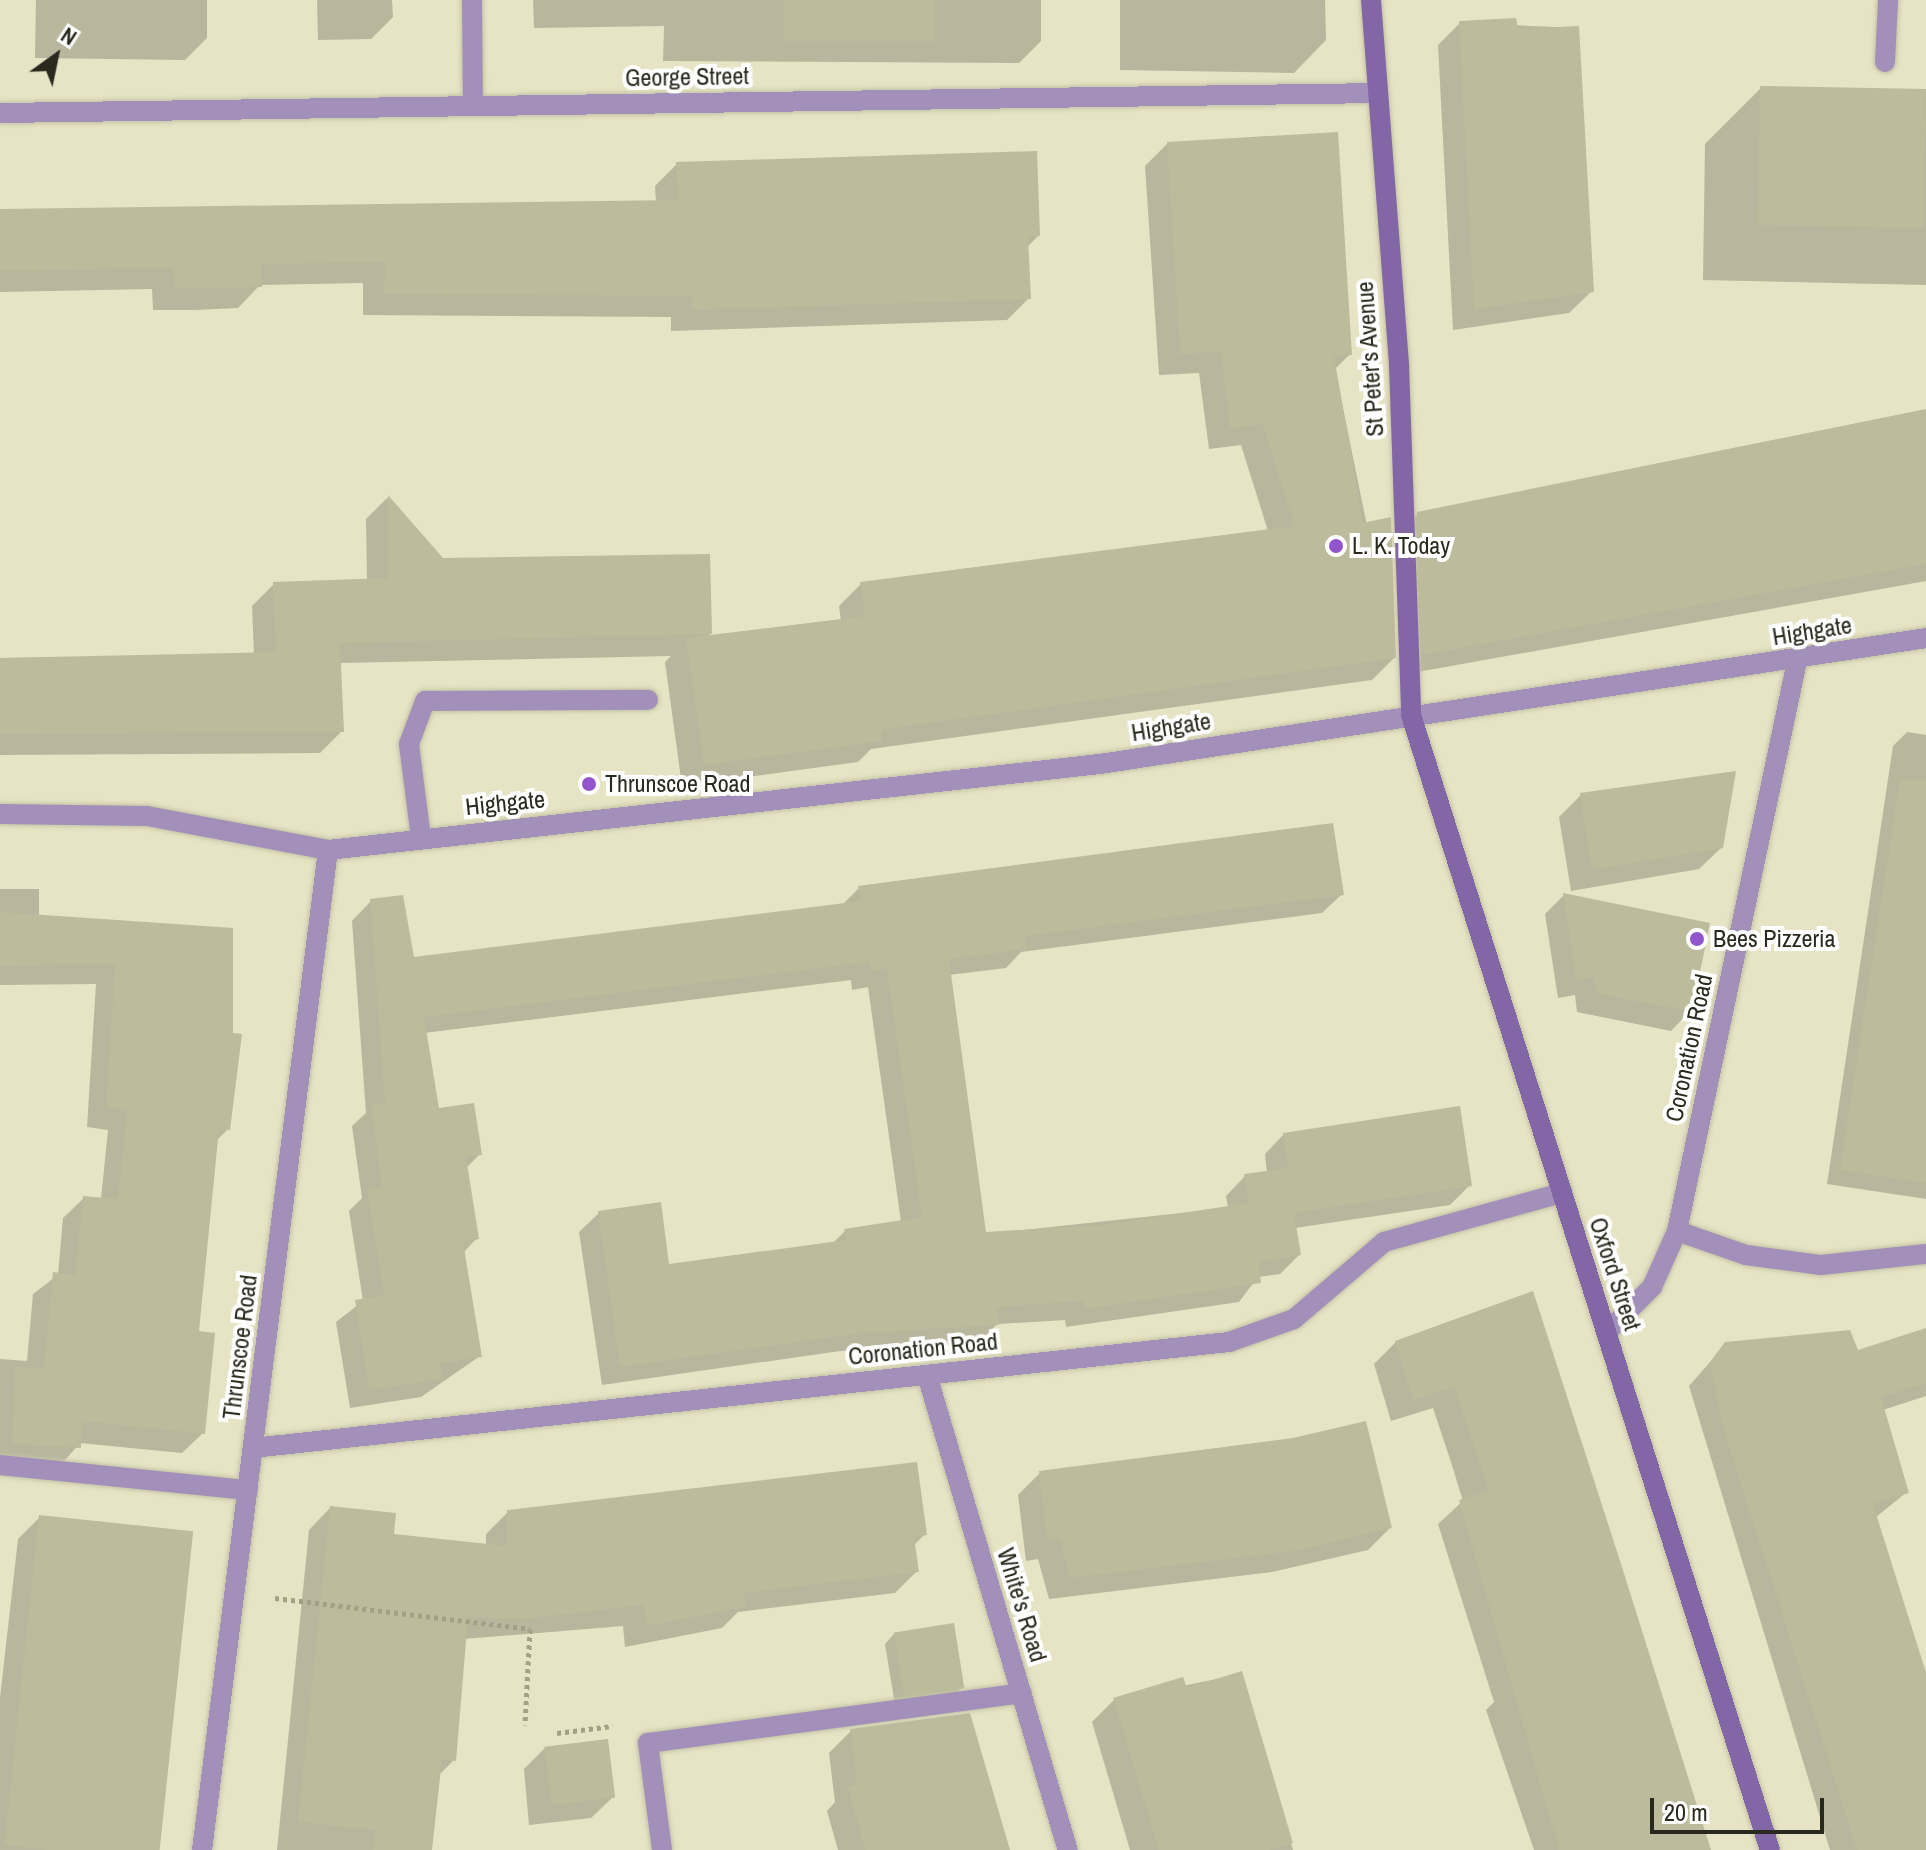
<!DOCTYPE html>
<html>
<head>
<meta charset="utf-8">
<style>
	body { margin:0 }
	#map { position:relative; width:1926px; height:1850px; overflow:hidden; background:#e6e4c4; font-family:"Archivo Narrow",sans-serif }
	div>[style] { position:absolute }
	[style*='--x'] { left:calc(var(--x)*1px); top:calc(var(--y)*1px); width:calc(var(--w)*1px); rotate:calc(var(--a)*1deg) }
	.shadow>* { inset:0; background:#0003 }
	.building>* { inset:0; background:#bcbb9b; transform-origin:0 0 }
	.path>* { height:5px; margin-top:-2.5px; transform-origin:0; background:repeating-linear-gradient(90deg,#a2a188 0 4px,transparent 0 8px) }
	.roads { filter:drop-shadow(0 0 2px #c4c2a6) drop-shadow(0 0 2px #c4c2a6) }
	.lane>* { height:20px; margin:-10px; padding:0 10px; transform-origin:10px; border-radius:10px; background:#a28fba }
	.street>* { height:20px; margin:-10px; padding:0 10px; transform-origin:10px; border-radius:10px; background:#a28fba }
	.secondary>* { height:20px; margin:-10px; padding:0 10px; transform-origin:10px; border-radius:10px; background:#8366a5 }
	.dots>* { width:22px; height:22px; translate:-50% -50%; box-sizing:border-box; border:4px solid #fff; border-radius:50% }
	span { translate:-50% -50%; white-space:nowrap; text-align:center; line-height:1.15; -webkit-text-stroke:8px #fff; paint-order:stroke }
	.street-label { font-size:24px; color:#2a291d }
	.poi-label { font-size:24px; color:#2a291d }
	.left { translate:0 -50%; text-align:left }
	.north { position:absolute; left:16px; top:16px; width:80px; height:80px; -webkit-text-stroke:6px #fff; paint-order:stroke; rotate:33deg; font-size:22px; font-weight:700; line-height:32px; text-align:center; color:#2a291d }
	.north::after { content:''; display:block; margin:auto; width:28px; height:36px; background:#2a291d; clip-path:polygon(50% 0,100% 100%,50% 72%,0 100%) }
	.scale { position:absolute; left:1650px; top:1798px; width:174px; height:36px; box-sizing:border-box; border:4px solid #2a291d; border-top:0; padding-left:10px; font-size:24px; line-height:28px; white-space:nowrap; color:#2a291d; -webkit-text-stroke:6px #fff; paint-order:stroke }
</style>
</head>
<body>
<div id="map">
	<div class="shadow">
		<i style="clip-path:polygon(36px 0,207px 0,207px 38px,185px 60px,35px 58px)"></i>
		<i style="clip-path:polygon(317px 0,392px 0,393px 17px,371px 39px,318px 40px)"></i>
		<i style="clip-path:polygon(533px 0,1041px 0,1041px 41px,1019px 63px,663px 61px,664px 26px,534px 28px)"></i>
		<i style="clip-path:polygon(1120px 0,1325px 0,1326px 40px,1294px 73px,1120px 70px)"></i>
		<i style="clip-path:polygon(1460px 23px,1577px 28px,1592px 291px,1569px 313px,1453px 330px,1438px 45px)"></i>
		<i style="clip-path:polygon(1761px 88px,1926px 91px,1926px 285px,1703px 280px,1705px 144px)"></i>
		<i style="clip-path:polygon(1167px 144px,1350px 354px,1335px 369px,1394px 658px,1372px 680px,871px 749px,858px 762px,682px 786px,665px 662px,671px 656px,339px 663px,342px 731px,320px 753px,0 755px,0 658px,254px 655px,252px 606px,274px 584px,367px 580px,366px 519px,387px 498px,442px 560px,710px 634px,705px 638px,841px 621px,839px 606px,861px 584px,1268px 531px,1241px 445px,1209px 449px,1199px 373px,1159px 375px,1145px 166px)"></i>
		<i style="clip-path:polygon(677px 164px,1038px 236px,1027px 247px,1029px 298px,1007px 320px,671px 331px,671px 317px,363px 315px,363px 283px,260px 285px,238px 308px,195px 310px,153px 310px,152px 289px,0 292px,0 211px,656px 203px,655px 186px)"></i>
		<i style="clip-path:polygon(1926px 411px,1926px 581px,1401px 675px,1396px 536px,1418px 514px)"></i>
		<i style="clip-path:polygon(1907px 732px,1926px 735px,1926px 1199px,1827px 1184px,1893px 746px)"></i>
		<i style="clip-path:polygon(1581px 795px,1722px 847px,1699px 869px,1571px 891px,1559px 817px)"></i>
		<i style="clip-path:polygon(859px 888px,1342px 894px,1322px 913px,1021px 952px,1006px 968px,949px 975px,985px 1234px,1228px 1208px,1226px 1196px,1245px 1176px,1267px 1173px,1265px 1154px,1284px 1134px,1470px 1185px,1450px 1205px,1295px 1228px,1299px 1255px,1280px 1274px,1258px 1277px,1239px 1302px,1066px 1327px,1065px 1320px,997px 1324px,978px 1344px,840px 1351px,602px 1385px,579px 1232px,599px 1213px,668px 1266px,832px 1244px,845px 1231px,901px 1222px,868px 987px,852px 990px,851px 980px,424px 1033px,437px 1110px,480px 1154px,466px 1168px,477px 1238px,463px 1253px,480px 1356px,421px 1397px,350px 1408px,336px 1322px,363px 1301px,349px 1211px,362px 1198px,352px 1126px,366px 1113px,352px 921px,371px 901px,412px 959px,842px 905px)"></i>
		<i style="clip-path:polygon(0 889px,39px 889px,39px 917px,231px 930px,228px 1129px,216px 1141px,197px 1333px,203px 1433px,182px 1453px,80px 1443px,59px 1467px,0 1464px,0 1359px,27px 1361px,33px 1294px,58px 1275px,63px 1218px,84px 1198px,101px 1199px,108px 1130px,87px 1127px,96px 984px,0 985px)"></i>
		<i style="clip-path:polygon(1564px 895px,1690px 1011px,1671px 1031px,1577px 1012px,1575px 995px,1558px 998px,1545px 914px)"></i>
		<i style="clip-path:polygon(1532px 1293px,1708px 1850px,1534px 1850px,1486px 1710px,1494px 1702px,1438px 1524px,1463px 1501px,1451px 1462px,1433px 1408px,1391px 1421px,1374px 1364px,1396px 1342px)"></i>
		<i style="clip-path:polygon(1926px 1330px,1926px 1396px,1883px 1410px,1907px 1492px,1876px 1517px,1926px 1673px,1926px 1850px,1830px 1850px,1689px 1386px,1726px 1344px,1857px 1353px)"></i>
		<i style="clip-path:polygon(1040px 1473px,1390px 1528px,1368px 1550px,1272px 1572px,1049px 1599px,1038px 1559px,1026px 1561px,1018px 1495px)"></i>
		<i style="clip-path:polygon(330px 1508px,392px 1536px,486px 1546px,486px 1534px,508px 1512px,925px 1534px,913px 1546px,917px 1571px,895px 1593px,738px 1612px,722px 1628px,625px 1647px,623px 1626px,464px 1639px,454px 1760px,438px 1776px,430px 1850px,277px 1850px,309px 1530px)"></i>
		<i style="clip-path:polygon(40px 1517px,191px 1533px,155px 1850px,0 1850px,0 1698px,18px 1539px)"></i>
		<i style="clip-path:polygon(895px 1633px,962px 1687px,952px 1698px,895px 1705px,885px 1644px)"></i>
		<i style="clip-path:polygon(1241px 1674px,1293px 1850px,1130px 1850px,1092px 1722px,1114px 1700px)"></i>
		<i style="clip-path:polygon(851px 1731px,1008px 1850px,838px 1850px,827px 1811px,835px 1802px,829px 1753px)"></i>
		<i style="clip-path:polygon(545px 1748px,613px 1797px,591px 1818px,529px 1825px,524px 1769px)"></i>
	</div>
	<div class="building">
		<i style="left:784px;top:0;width:151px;height:41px"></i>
		<i style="clip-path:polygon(1516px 18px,1518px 29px,1579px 26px,1594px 292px,1474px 309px,1459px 21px)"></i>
		<i style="left:1760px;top:86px;width:166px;height:139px;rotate:1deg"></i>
		<i style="clip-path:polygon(1338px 132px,1352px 355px,1334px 356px,1363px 523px,1391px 517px,1396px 658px,922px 724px,881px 730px,882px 741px,704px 765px,686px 638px,865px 616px,860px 582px,1294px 526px,1263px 424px,1230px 428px,1221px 352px,1180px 354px,1167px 142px)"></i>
		<i style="clip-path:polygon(1037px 151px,1040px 236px,1028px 237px,1031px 299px,692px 310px,692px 296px,384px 294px,385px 262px,261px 264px,262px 287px,218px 288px,175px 289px,173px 268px,0 271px,0 209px,678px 200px,676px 162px)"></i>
		<i style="clip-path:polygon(1926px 409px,1926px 564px,1422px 655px,1417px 512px)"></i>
		<i style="clip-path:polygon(388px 495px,443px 558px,710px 554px,712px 634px,340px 643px,344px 732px,0 734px,0 658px,276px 652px,273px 582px,388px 578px)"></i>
		<i style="clip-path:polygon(1736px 771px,1723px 848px,1592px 870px,1580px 793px)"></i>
		<i style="clip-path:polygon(1900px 779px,1926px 781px,1926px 1183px,1840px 1170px)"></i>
		<i style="clip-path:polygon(1333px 823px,1344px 895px,1025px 936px,1027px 949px,949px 959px,986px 1232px,1102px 1225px,1249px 1203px,1244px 1174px,1288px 1168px,1283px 1133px,1460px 1106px,1472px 1186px,1294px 1213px,1301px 1255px,1258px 1262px,1261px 1283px,1085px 1309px,1084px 1301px,997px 1307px,999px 1325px,861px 1333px,620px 1367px,598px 1211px,661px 1202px,669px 1264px,846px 1240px,844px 1229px,922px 1217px,887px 969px,871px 971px,870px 962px,424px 1017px,439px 1108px,474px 1103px,482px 1155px,466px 1157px,479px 1239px,463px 1242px,482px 1357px,440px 1363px,443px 1379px,369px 1390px,355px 1300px,384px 1295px,367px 1190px,382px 1187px,371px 1105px,385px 1103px,370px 899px,403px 895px,414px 957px,861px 901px,858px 886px)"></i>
		<i style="clip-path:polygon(1563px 893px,1710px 923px,1692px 1012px,1596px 993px,1594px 977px,1576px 980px)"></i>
		<i style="clip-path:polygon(0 912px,233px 928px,233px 1033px,242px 1034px,230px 1130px,219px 1129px,199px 1331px,215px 1333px,205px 1434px,82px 1421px,81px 1448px,12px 1444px,15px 1367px,44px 1368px,53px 1272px,75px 1275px,83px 1196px,118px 1199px,127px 1110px,106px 1107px,115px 964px,0 966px)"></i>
		<i style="clip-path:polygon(1533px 1291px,1621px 1564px,1711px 1850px,1559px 1850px,1459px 1500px,1489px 1491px,1472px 1439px,1454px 1387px,1413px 1400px,1395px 1341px)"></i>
		<i style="clip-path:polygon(1926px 1328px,1926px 1383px,1881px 1397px,1909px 1493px,1873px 1504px,1926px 1673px,1926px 1850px,1857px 1850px,1722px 1424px,1710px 1362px,1725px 1342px,1850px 1330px,1858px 1350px)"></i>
		<i style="clip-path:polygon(1366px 1421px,1392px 1528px,1295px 1551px,1070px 1578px,1060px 1538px,1047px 1540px,1039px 1471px,1293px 1438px)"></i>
		<i style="clip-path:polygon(917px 1462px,927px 1535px,914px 1537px,919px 1572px,744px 1593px,746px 1607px,646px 1626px,644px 1605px,524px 1619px,468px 1617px,456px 1761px,442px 1759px,432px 1850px,373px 1850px,375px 1830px,298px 1822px,330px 1506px,396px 1513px,394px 1534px,507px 1546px,507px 1510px)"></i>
		<i style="left:39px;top:1515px;width:155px;height:332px;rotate:6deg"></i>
		<i style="left:954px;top:1623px;width:66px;height:61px;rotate:81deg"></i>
		<i style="clip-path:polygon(1242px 1671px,1293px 1843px,1269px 1850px,1159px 1850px,1113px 1698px,1183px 1677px,1187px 1688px)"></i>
		<i style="clip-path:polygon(970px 1713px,1010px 1850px,865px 1850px,848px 1787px,857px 1784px,850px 1729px)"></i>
		<i style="left:608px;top:1739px;width:59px;height:64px;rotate:83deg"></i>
	</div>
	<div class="path">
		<i style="--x:275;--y:1598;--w:257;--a:6.9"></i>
		<i style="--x:530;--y:1629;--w:96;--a:93"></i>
		<i style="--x:557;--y:1733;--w:56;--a:-7.1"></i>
	</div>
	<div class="roads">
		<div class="lane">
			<i style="--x:1885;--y:62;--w:62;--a:-87.2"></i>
			<i style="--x:421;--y:838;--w:95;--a:-97.3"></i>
			<i style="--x:409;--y:744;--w:46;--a:-69.6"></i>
			<i style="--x:425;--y:701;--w:223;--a:-0.3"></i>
			<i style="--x:0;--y:1465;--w:249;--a:5.8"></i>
			<i style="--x:662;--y:1850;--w:108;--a:-97.5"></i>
			<i style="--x:648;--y:1743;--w:377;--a:-7.6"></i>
		</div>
		<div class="street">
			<i style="--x:472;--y:0;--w:106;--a:89.5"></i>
			<i style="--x:0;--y:113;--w:1375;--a:-0.83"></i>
			<i style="--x:0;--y:814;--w:147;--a:0.8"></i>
			<i style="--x:147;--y:816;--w:184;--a:10.6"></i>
			<i style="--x:328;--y:850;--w:777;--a:-6.36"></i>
			<i style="--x:1100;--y:764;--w:836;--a:-8.67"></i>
			<i style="--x:1677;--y:1231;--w:73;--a:19.2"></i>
			<i style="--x:1746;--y:1255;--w:76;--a:7.6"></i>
			<i style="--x:1821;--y:1265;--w:106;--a:-6"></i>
			<i style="--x:1607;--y:1332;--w:64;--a:-45"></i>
			<i style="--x:1652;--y:1287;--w:61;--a:-65.9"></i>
			<i style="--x:1677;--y:1231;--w:582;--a:-78.11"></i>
			<i style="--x:927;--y:1375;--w:495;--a:73.5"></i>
			<i style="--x:253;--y:1448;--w:982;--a:-6.2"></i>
			<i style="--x:1229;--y:1342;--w:69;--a:-19.5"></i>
			<i style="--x:1294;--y:1319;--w:118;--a:-40.5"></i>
			<i style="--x:1384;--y:1242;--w:185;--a:-15.4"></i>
			<i style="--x:202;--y:1850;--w:1008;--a:-82.82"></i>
		</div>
		<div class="secondary">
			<i style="--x:1371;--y:0;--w:366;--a:85.6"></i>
			<i style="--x:1399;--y:365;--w:350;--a:88"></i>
			<i style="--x:1411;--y:715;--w:1190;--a:72.45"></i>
		</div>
	</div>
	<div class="dots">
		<i style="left:1336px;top:546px;background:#9255cc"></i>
		<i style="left:589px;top:784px;background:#9255cc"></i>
		<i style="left:1697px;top:939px;background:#9255cc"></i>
	</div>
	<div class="street-label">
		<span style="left:687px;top:77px;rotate:-1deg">George Street</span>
		<span style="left:1370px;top:359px;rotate:-94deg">St Peter's Avenue</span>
		<span style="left:1812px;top:631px;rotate:-9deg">Highgate</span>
		<span style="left:1171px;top:727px;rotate:-9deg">Highgate</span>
		<span style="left:505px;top:803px;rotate:-6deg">Highgate</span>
		<span style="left:1689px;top:1048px;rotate:-78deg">Coronation Road</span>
		<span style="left:1615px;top:1274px;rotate:72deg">Oxford Street</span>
		<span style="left:240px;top:1347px;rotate:-83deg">Thrunscoe Road</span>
		<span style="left:923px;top:1349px;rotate:-6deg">Coronation Road</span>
		<span style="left:1022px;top:1605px;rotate:73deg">White's Road</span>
	</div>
	<div class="poi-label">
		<span class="left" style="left:1352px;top:546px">L. K. Today</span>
		<span class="left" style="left:605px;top:784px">Thrunscoe Road</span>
		<span class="left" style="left:1713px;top:939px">Bees Pizzeria</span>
	</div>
	<div class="north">N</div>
	<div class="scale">20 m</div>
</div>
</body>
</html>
